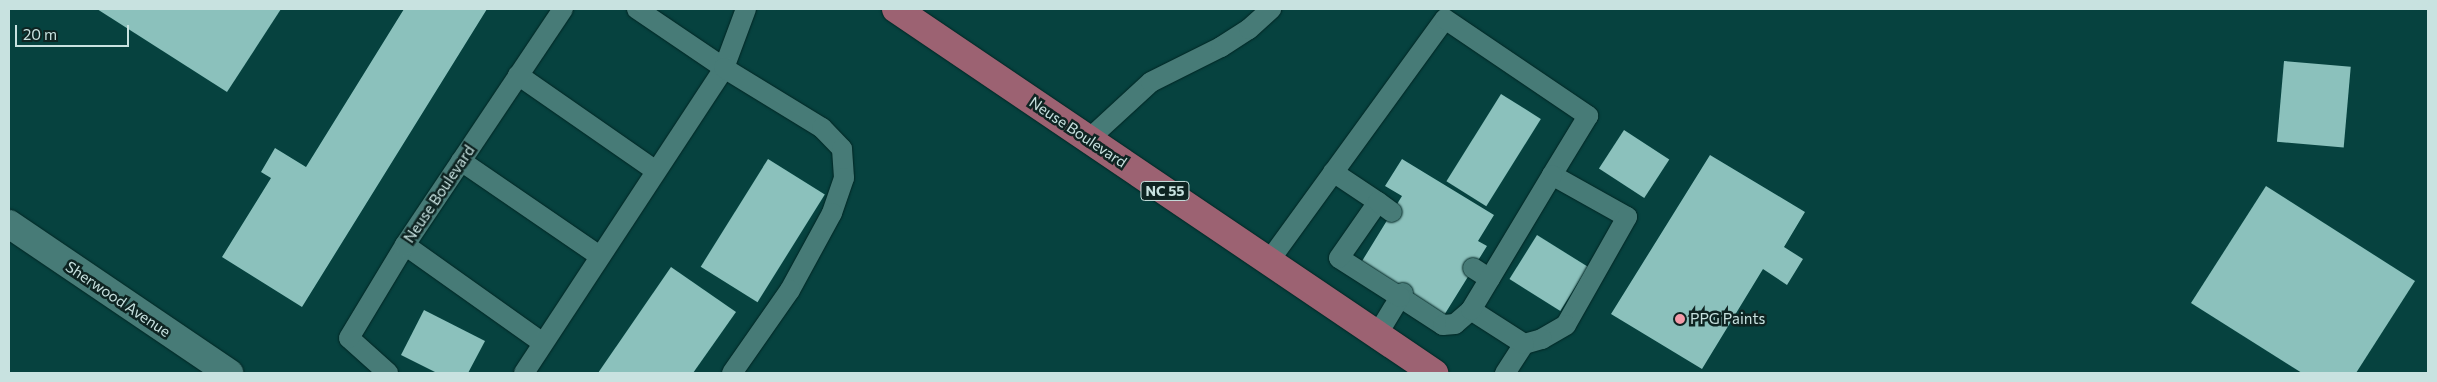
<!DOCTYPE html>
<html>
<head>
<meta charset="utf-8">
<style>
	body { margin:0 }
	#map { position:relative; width:2437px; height:382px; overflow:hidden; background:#06423f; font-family:Commissioner,sans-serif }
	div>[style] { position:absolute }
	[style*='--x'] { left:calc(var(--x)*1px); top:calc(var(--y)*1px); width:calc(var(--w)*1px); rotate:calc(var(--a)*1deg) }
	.building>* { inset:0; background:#8bc1bc; transform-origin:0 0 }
	.roads { filter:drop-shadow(0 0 1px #002624) drop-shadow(0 0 1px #002624) }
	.lane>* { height:20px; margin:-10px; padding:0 10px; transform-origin:10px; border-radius:10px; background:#477b77 }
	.street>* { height:28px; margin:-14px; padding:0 14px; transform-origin:14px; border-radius:14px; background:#477b77 }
	.primary>* { height:28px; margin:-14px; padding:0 14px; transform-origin:14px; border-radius:14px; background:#9c6272 }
	.dots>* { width:14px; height:14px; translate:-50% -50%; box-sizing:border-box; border:2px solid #0e2422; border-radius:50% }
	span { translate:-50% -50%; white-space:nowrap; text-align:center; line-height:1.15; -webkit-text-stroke:5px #0e2422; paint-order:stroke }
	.shield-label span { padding:1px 4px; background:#0e2422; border:1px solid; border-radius:4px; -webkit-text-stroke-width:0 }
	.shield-label { font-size:14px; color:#c8e2e0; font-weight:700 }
	.street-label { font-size:15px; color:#c8e2e0 }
	.poi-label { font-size:15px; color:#c8e2e0 }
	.left { translate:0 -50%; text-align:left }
	.frame { position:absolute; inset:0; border:10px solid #c8e2e0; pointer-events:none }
	.scale { position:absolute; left:15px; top:25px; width:114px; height:22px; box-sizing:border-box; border:2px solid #c8e2e0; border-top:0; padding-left:6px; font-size:15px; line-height:18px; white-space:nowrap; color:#c8e2e0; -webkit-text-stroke:4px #0e2422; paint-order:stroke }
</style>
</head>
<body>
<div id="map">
	<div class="building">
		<i style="clip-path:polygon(97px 9px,281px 9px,227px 92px)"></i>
		<i style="clip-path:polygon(404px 9px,487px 9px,302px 307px,222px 257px,271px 178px,261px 172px,275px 148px,306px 167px)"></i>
		<i style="left:2284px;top:61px;width:67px;height:81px;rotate:5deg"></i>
		<i style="left:1501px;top:94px;width:47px;height:103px;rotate:32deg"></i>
		<i style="left:1624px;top:130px;width:54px;height:46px;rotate:33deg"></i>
		<i style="clip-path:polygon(1710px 155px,1805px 212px,1784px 247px,1803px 259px,1787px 285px,1763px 269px,1702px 369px,1611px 314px)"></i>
		<i style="left:768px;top:159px;width:67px;height:127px;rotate:32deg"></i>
		<i style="clip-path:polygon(1402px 159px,1494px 215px,1478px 241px,1487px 246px,1443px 317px,1359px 266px,1402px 196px,1385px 186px)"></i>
		<i style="clip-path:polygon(2266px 186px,2415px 281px,2356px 373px,2302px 373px,2191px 303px)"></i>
		<i style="left:1537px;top:235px;width:60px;height:52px;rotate:32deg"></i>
		<i style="clip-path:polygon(671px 267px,736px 312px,693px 373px,598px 373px)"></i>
		<i style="clip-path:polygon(424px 310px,485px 341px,468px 373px,437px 373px,401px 355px)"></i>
	</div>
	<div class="roads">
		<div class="lane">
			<i style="--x:637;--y:9;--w:105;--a:34.1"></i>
			<i style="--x:724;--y:68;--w:63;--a:-69.6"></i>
			<i style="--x:518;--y:75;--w:168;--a:34.8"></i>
			<i style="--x:1089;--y:139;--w:84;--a:-42.6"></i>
			<i style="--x:1151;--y:82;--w:78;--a:-26.6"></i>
			<i style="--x:1221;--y:47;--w:33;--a:-33"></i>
			<i style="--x:1249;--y:29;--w:30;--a:-42"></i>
			<i style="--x:461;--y:161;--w:168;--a:34.4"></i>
			<i style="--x:1333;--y:172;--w:54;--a:33.7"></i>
			<i style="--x:405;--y:245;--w:169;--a:35.4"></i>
			<i style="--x:1269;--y:261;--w:299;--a:-54"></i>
			<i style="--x:1445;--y:19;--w:173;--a:34.1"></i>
			<i style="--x:1588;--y:116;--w:69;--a:121.4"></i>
			<i style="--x:1552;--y:175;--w:86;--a:29.2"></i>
			<i style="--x:1627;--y:217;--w:124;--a:119.5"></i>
			<i style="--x:1566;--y:325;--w:28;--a:150"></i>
			<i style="--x:1542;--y:339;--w:19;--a:164"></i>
			<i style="--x:1524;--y:344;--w:35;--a:123"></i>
			<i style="--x:1473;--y:268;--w:20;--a:33"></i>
			<i style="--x:1403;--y:293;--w:5;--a:127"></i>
			<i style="--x:1400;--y:297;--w:51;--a:33.1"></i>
			<i style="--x:1443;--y:325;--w:12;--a:-5"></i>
			<i style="--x:1455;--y:324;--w:21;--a:-41"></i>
			<i style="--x:1377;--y:335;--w:44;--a:-58.8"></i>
			<i style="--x:1400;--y:297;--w:72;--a:-147.4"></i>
			<i style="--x:1339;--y:258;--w:68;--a:-55.1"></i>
			<i style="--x:1378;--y:202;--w:17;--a:36"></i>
			<i style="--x:1524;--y:344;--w:63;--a:-147.3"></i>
			<i style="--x:1471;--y:310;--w:157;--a:-59"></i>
			<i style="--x:388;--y:373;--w:52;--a:-138.1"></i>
			<i style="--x:349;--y:338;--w:109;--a:-58.9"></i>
			<i style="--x:405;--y:245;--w:284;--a:-56.2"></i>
			<i style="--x:524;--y:373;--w:365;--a:-56.7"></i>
			<i style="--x:724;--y:68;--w:115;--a:31.5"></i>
			<i style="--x:822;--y:128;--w:29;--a:46"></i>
			<i style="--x:842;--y:149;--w:29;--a:86"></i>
			<i style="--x:844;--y:178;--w:37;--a:109"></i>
			<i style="--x:832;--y:213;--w:88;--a:118.6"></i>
			<i style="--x:790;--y:290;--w:101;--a:124.9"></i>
		</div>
		<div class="street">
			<i style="--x:9;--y:224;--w:266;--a:34.1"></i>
		</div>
		<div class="primary">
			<i style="--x:896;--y:9;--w:650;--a:34.08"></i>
		</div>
	</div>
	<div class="dots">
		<i style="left:1680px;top:319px;background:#f39aa8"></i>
	</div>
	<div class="shield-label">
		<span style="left:1165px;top:191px">NC 55</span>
	</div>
	<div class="street-label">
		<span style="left:1078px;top:132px;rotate:34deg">Neuse Boulevard</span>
		<span style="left:439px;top:194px;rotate:-56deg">Neuse Boulevard</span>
		<span style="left:118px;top:299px;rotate:34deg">Sherwood Avenue</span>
	</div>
	<div class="poi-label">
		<span class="left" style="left:1690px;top:319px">PPG Paints</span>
	</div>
	<div class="frame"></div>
	<div class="scale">20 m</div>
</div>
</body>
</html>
